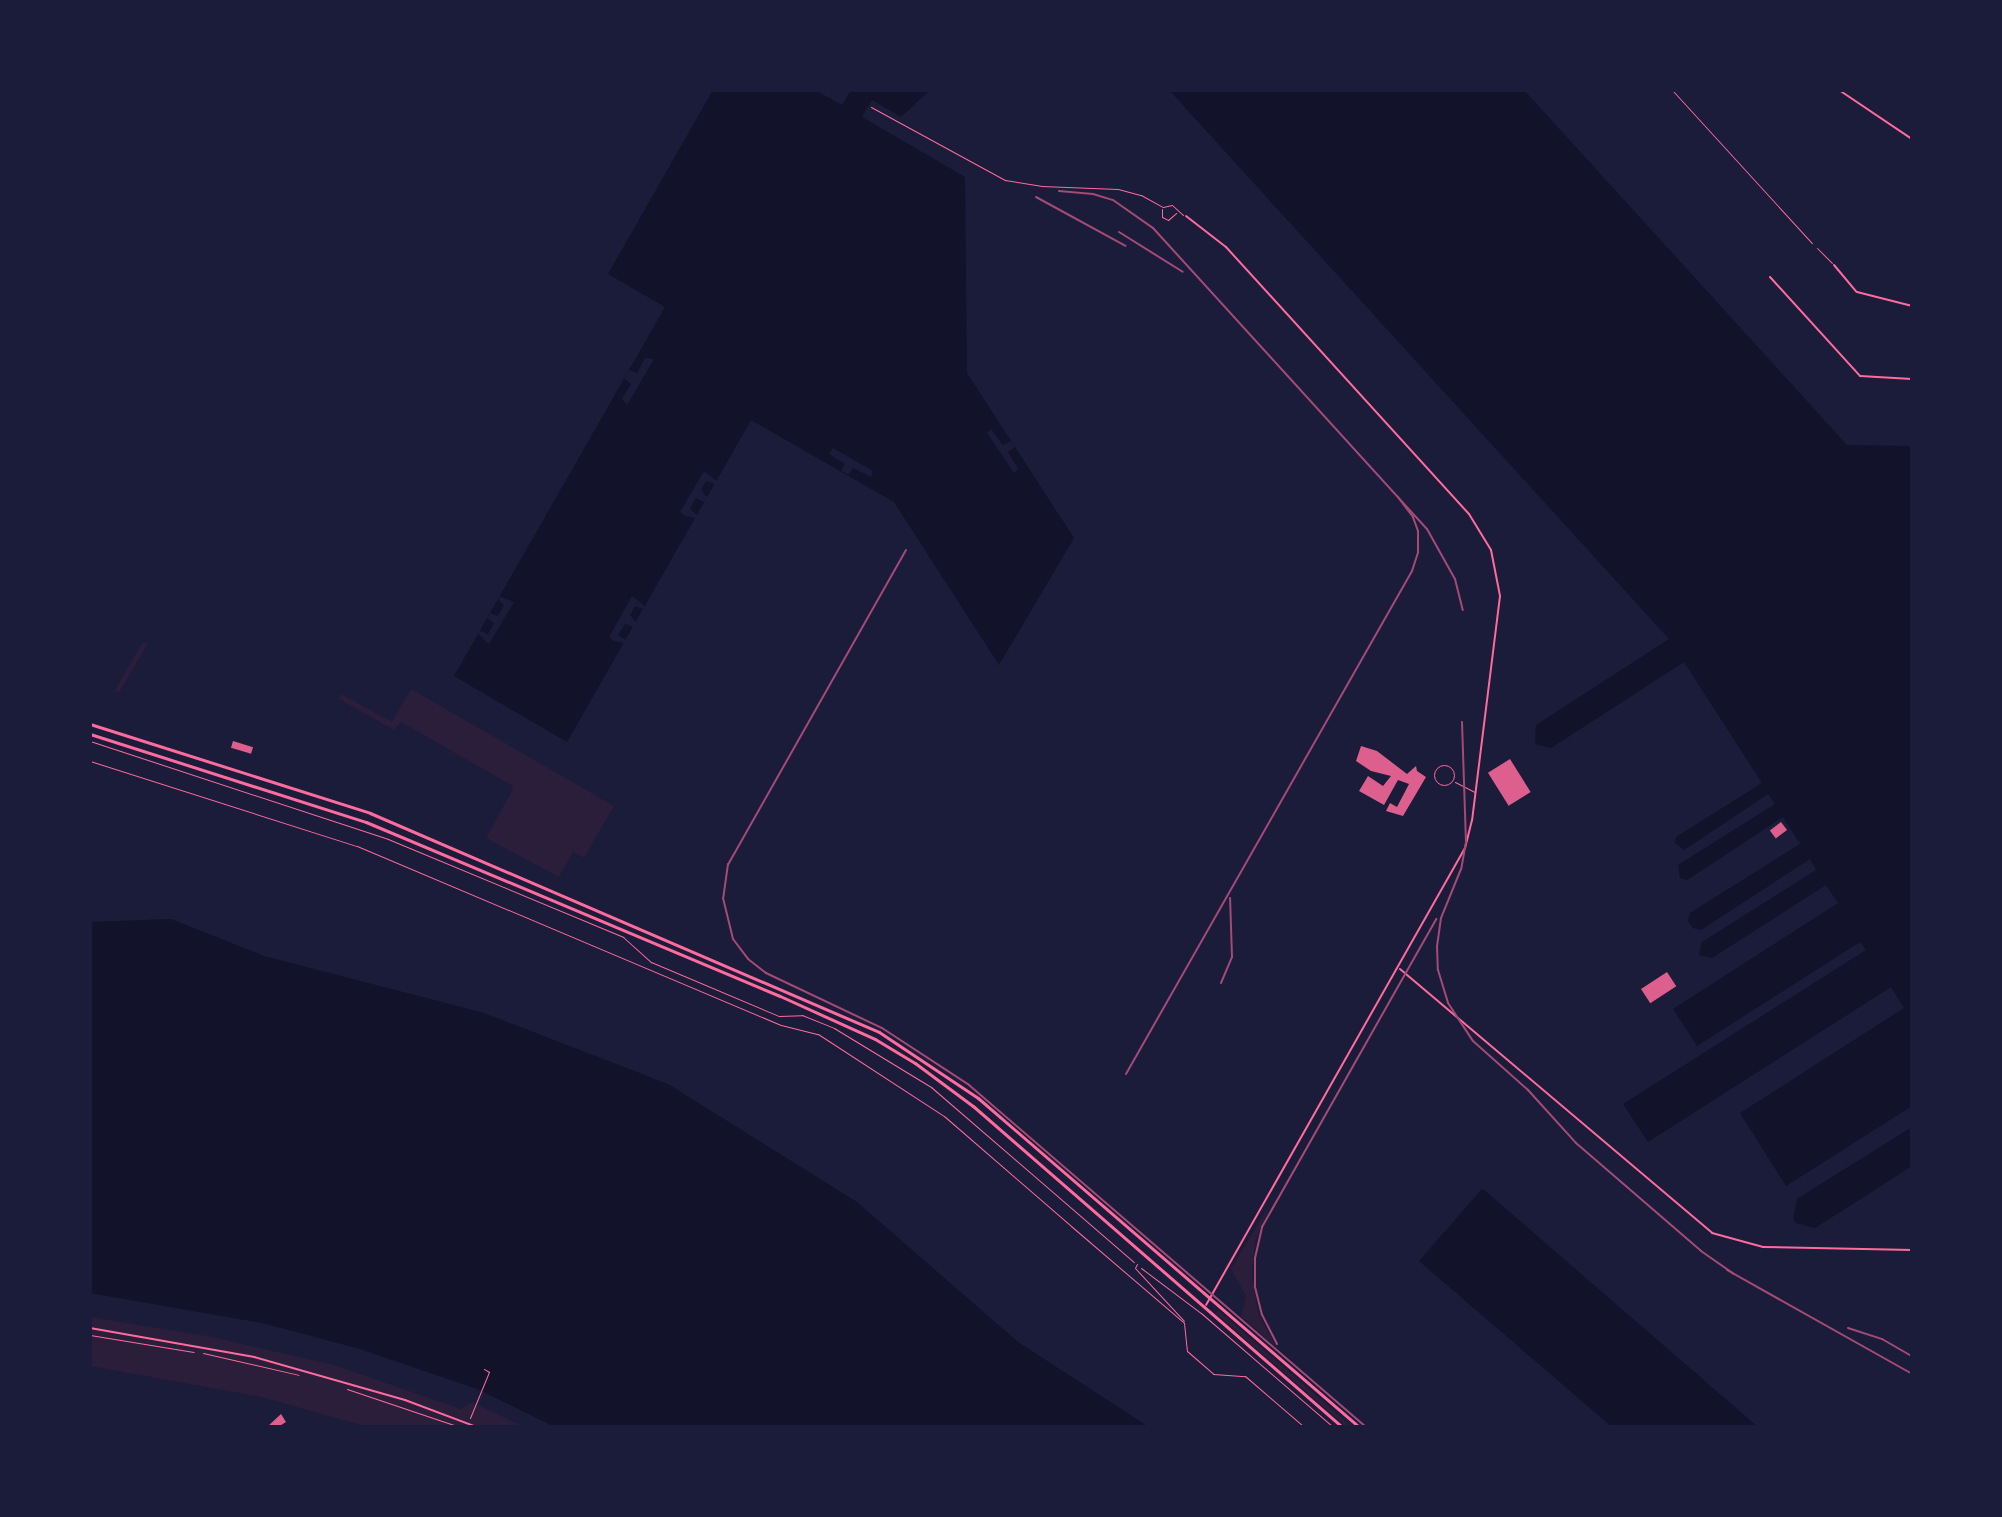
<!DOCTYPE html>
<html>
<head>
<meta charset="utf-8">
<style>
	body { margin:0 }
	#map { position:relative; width:2002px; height:1517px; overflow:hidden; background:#1b1b3a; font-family:"Titillium Web",sans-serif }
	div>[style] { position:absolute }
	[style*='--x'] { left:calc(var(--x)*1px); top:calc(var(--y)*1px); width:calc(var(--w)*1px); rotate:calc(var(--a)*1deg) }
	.green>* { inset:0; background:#2a1e3b; transform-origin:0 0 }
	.water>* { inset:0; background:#12122b }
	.pier>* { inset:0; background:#1b1b3a }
	.building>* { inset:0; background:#dd5f8e; transform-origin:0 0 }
	.path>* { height:1px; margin:-0.5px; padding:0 0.5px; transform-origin:0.5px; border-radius:0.5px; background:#ff6b9d }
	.service>* { height:1px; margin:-0.5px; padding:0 0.5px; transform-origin:0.5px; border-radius:0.5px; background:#ff6b9d }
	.service>.ring { margin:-0.5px; padding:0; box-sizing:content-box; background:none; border:1px solid #ff6b9d; border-radius:50% }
	.minor>* { height:2px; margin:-1px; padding:0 1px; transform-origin:1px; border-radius:1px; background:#ff6b9d }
	.tertiary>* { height:2px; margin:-1px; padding:0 1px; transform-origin:1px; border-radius:1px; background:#ff6b9d }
	.primary>* { height:3px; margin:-1.5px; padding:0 1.5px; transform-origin:1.5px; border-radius:1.5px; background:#ff6b9d }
	.rail>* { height:2px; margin:-1px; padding:0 1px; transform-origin:1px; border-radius:1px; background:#a44b75 }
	span { translate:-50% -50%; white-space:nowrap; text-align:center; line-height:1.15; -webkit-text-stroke:8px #1b1b3a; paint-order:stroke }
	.frame { position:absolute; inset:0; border:92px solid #1b1b3a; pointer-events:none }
</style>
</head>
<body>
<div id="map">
	<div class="green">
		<i style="clip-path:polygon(142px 643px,148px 643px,120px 691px,114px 692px)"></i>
		<i style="clip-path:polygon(411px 689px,614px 806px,584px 858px,573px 852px,559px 877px,486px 838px,513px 789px,511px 785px,401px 722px,394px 730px,339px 699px,341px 694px,392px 722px)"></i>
		<i style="clip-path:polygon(1271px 1202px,1255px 1242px,1252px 1274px,1258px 1313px,1276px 1347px,1241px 1316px,1246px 1296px,1231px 1269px)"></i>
		<i style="left:1218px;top:1310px;width:179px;height:4px;rotate:41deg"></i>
		<i style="clip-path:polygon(90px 1317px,212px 1337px,334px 1365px,461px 1409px,472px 1402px,524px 1427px,368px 1427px,261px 1397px,90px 1366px)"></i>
	</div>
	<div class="water">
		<i style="clip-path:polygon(713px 90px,815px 90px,842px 105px,851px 90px,930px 90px,901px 117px,872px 100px,862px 117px,965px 177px,967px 373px,1074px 538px,999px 665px,894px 502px,751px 420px,567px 742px,454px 676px,665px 307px,608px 274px)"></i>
		<i style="clip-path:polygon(1169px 90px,1524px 90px,1847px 445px,1912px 446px,1912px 1106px,1786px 1186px,1740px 1113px,1904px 1008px,1891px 987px,1648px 1142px,1623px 1104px,1866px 950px,1860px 942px,1697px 1046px,1673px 1009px,1838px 903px,1826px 885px,1712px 958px,1699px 955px,1702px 942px,1816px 870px,1810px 859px,1701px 930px,1693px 928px,1688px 921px,1690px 913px,1800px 844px,1783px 817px,1687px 880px,1680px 878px,1678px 865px,1775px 804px,1768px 794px,1684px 850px,1675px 843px,1676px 837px,1762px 783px,1684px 662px,1551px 748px,1535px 744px,1536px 725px,1669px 639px)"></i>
		<i style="clip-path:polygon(171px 919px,264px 956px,484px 1013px,668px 1084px,857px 1202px,1018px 1342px,1149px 1427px,555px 1427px,477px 1389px,360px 1349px,262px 1323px,90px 1293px,90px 922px)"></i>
		<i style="clip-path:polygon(1912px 1127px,1912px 1166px,1815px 1228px,1796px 1223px,1793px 1219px,1797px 1199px)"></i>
		<i style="clip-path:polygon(1482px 1189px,1483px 1189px,1758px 1427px,1612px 1427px,1419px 1261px)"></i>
	</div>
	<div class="pier">
		<i style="clip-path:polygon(645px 358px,654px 359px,627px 405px,622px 399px,631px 384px,624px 378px,629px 370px,637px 373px)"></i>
		<i style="clip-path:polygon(991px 429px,1003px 445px,1011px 441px,1015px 447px,1008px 452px,1018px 469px,1014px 473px,987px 433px)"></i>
		<i style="clip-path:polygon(833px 448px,873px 471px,871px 477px,853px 468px,849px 475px,841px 471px,845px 464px,829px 454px)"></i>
		<i style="clip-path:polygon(704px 471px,717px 481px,715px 484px,706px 481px,701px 490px,707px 497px,704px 502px,696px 498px,690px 509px,697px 515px,695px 518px,685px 516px,680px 512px)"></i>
		<i style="clip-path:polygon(499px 596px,514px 602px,489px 644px,478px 634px,480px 631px,488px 634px,494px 623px,487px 618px,490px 613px,498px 616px,504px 605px,498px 599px)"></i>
		<i style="clip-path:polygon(632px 596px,645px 606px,643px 609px,635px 606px,630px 615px,636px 622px,633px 627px,625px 624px,618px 635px,626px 640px,624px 643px,614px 641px,609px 637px)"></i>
	</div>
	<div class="building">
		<i style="left:233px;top:741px;width:21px;height:7px;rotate:17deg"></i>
		<i style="clip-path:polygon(1361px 746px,1377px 751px,1407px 774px,1416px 766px,1417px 771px,1426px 777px,1403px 816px,1386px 811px,1390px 803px,1397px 807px,1409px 784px,1398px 780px,1384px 805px,1359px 791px,1368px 776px,1383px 786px,1391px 776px,1371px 771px,1356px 761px)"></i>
		<i style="left:1510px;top:759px;width:39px;height:26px;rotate:58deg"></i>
		<i style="left:1781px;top:822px;width:10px;height:14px;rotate:53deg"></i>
		<i style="left:1667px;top:972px;width:17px;height:31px;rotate:57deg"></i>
		<i style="clip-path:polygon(281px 1414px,286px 1422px,278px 1427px,267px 1427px)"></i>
	</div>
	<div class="path">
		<i style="--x:90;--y:741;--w:314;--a:18.2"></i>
		<i style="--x:388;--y:839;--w:255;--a:22.6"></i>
		<i style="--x:623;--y:937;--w:38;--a:42"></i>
		<i style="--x:651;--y:962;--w:139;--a:22.9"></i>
		<i style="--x:779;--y:1016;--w:23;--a:-2"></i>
		<i style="--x:802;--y:1015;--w:35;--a:22"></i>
		<i style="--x:834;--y:1028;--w:114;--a:31.3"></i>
		<i style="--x:931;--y:1087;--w:268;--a:40.8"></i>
		<i style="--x:1141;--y:1268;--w:75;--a:36.9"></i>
		<i style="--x:1201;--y:1313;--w:174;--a:40.8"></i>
		<i style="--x:90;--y:1335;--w:105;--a:9.3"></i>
		<i style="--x:203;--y:1353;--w:98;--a:12.9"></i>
		<i style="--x:347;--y:1389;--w:119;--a:18.6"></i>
		<i style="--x:470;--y:1418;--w:50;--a:-67.6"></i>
		<i style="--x:489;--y:1372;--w:6;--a:-149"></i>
	</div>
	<div class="service">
		<i style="--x:1673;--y:91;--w:206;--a:47.6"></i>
		<i style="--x:871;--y:107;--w:153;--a:28.6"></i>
		<i style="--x:1005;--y:180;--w:36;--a:9"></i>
		<i style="--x:1041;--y:186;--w:77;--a:2.2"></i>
		<i style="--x:1118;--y:189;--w:24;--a:15"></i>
		<i style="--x:1141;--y:195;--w:25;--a:29"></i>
		<i style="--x:1163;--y:207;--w:9;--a:-13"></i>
		<i style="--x:1172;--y:205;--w:15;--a:42"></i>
		<i style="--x:1162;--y:209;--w:8;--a:90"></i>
		<i style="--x:1162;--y:217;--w:7;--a:27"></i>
		<i style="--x:1168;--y:220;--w:11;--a:-41"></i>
		<i style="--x:1817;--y:248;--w:21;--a:45"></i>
		<i style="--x:90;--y:761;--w:280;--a:17.7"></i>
		<i style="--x:357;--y:846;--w:460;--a:22.9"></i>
		<i style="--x:781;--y:1025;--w:38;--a:14"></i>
		<i style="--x:818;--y:1034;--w:150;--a:33.1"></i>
		<i style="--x:944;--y:1116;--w:168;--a:40.9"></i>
		<i style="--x:1071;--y:1226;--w:149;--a:40.6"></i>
		<i style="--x:1184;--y:1323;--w:28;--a:84"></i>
		<i style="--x:1187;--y:1351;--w:35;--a:41"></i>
		<i style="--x:1213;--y:1374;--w:32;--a:4"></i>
		<i style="--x:1245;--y:1376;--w:78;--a:40.8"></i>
		<i class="ring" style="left:1434px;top:765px;width:19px;height:19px"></i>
		<i style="--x:1455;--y:782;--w:22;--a:27"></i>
		<i style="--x:1137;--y:1264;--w:4;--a:117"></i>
		<i style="--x:1135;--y:1268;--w:72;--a:47.2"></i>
	</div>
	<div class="minor">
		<i style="--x:1839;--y:90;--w:88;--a:33.9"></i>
		<i style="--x:1186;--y:216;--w:51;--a:37.8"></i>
		<i style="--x:1226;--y:247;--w:361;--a:47.7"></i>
		<i style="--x:1469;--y:514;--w:42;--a:58.6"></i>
		<i style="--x:1491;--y:550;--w:47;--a:78.9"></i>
		<i style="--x:1500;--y:596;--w:226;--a:97.1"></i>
		<i style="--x:1472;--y:820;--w:29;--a:104"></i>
		<i style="--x:1465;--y:848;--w:525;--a:119.54"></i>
		<i style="--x:1834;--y:265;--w:35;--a:50"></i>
		<i style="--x:1857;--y:292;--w:57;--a:14.3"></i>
		<i style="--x:1770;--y:277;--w:134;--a:47.7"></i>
		<i style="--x:1860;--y:376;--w:52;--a:3.3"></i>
		<i style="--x:1400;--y:969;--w:409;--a:40.2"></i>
		<i style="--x:1712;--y:1233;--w:53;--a:15.4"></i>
		<i style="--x:1763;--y:1247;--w:149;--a:1.2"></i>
	</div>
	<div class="tertiary">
		<i style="--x:90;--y:1328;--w:167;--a:10"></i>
		<i style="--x:254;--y:1357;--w:157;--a:15.9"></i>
		<i style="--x:405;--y:1400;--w:77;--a:20.6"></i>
	</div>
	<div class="primary">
		<i style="--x:90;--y:724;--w:294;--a:17.6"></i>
		<i style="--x:370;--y:813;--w:554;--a:23.28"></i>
		<i style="--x:879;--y:1032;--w:119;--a:33.7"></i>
		<i style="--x:978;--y:1098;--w:503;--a:40.81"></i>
		<i style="--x:90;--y:734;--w:290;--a:17.7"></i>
		<i style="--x:366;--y:822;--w:449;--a:22.8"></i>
		<i style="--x:780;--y:996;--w:104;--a:24.4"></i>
		<i style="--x:875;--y:1039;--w:47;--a:31"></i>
		<i style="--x:915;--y:1063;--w:72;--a:36.6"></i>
		<i style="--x:973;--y:1106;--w:489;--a:41"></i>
	</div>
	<div class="rail">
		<i style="--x:1059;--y:191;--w:34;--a:5"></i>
		<i style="--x:1093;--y:194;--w:21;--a:17"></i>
		<i style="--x:1113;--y:200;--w:49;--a:35"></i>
		<i style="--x:1153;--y:228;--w:407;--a:47.7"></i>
		<i style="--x:1427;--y:529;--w:57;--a:60.8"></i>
		<i style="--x:1455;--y:579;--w:32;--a:76"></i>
		<i style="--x:1036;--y:197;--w:102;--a:28.6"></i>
		<i style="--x:1119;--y:232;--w:75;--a:32"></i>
		<i style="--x:906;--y:550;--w:361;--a:119.5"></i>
		<i style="--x:728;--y:864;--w:34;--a:98"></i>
		<i style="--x:723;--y:898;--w:42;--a:76.3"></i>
		<i style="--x:733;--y:939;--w:25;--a:53"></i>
		<i style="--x:748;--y:959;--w:23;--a:38"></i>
		<i style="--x:766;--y:973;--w:128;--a:25.4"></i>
		<i style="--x:882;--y:1028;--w:104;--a:33.2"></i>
		<i style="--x:969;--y:1085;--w:524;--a:40.74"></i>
		<i style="--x:1462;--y:722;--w:120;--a:88.1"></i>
		<i style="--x:1466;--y:842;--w:27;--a:100"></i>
		<i style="--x:1461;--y:869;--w:53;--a:112.2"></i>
		<i style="--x:1441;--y:918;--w:28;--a:98"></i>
		<i style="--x:1437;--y:946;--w:24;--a:88"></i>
		<i style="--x:1438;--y:970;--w:34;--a:73"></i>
		<i style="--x:1448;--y:1003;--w:45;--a:56.7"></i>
		<i style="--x:1473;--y:1041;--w:74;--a:41.7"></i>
		<i style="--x:1528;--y:1090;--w:72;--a:47.8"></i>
		<i style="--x:1576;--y:1143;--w:165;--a:40.8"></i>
		<i style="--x:1701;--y:1251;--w:40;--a:34.9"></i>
		<i style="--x:1221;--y:983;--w:28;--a:-67"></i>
		<i style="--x:1232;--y:957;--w:59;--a:-91.9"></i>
		<i style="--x:1126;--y:1074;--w:579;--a:-60.38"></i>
		<i style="--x:1412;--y:571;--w:20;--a:-72"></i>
		<i style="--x:1418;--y:552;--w:21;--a:-90"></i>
		<i style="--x:1418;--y:531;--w:15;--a:-110"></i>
		<i style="--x:1413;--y:517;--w:26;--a:-127"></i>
		<i style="--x:1727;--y:1270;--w:212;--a:29.3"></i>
		<i style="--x:1848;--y:1328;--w:36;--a:18"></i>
		<i style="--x:1882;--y:1339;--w:34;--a:30"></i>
		<i style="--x:1277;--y:1344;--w:33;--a:-117"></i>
		<i style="--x:1262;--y:1315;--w:30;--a:-104"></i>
		<i style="--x:1255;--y:1286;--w:28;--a:-90"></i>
		<i style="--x:1255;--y:1258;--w:32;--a:-77"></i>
		<i style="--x:1262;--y:1227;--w:354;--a:-60.5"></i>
	</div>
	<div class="frame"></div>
</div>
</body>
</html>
